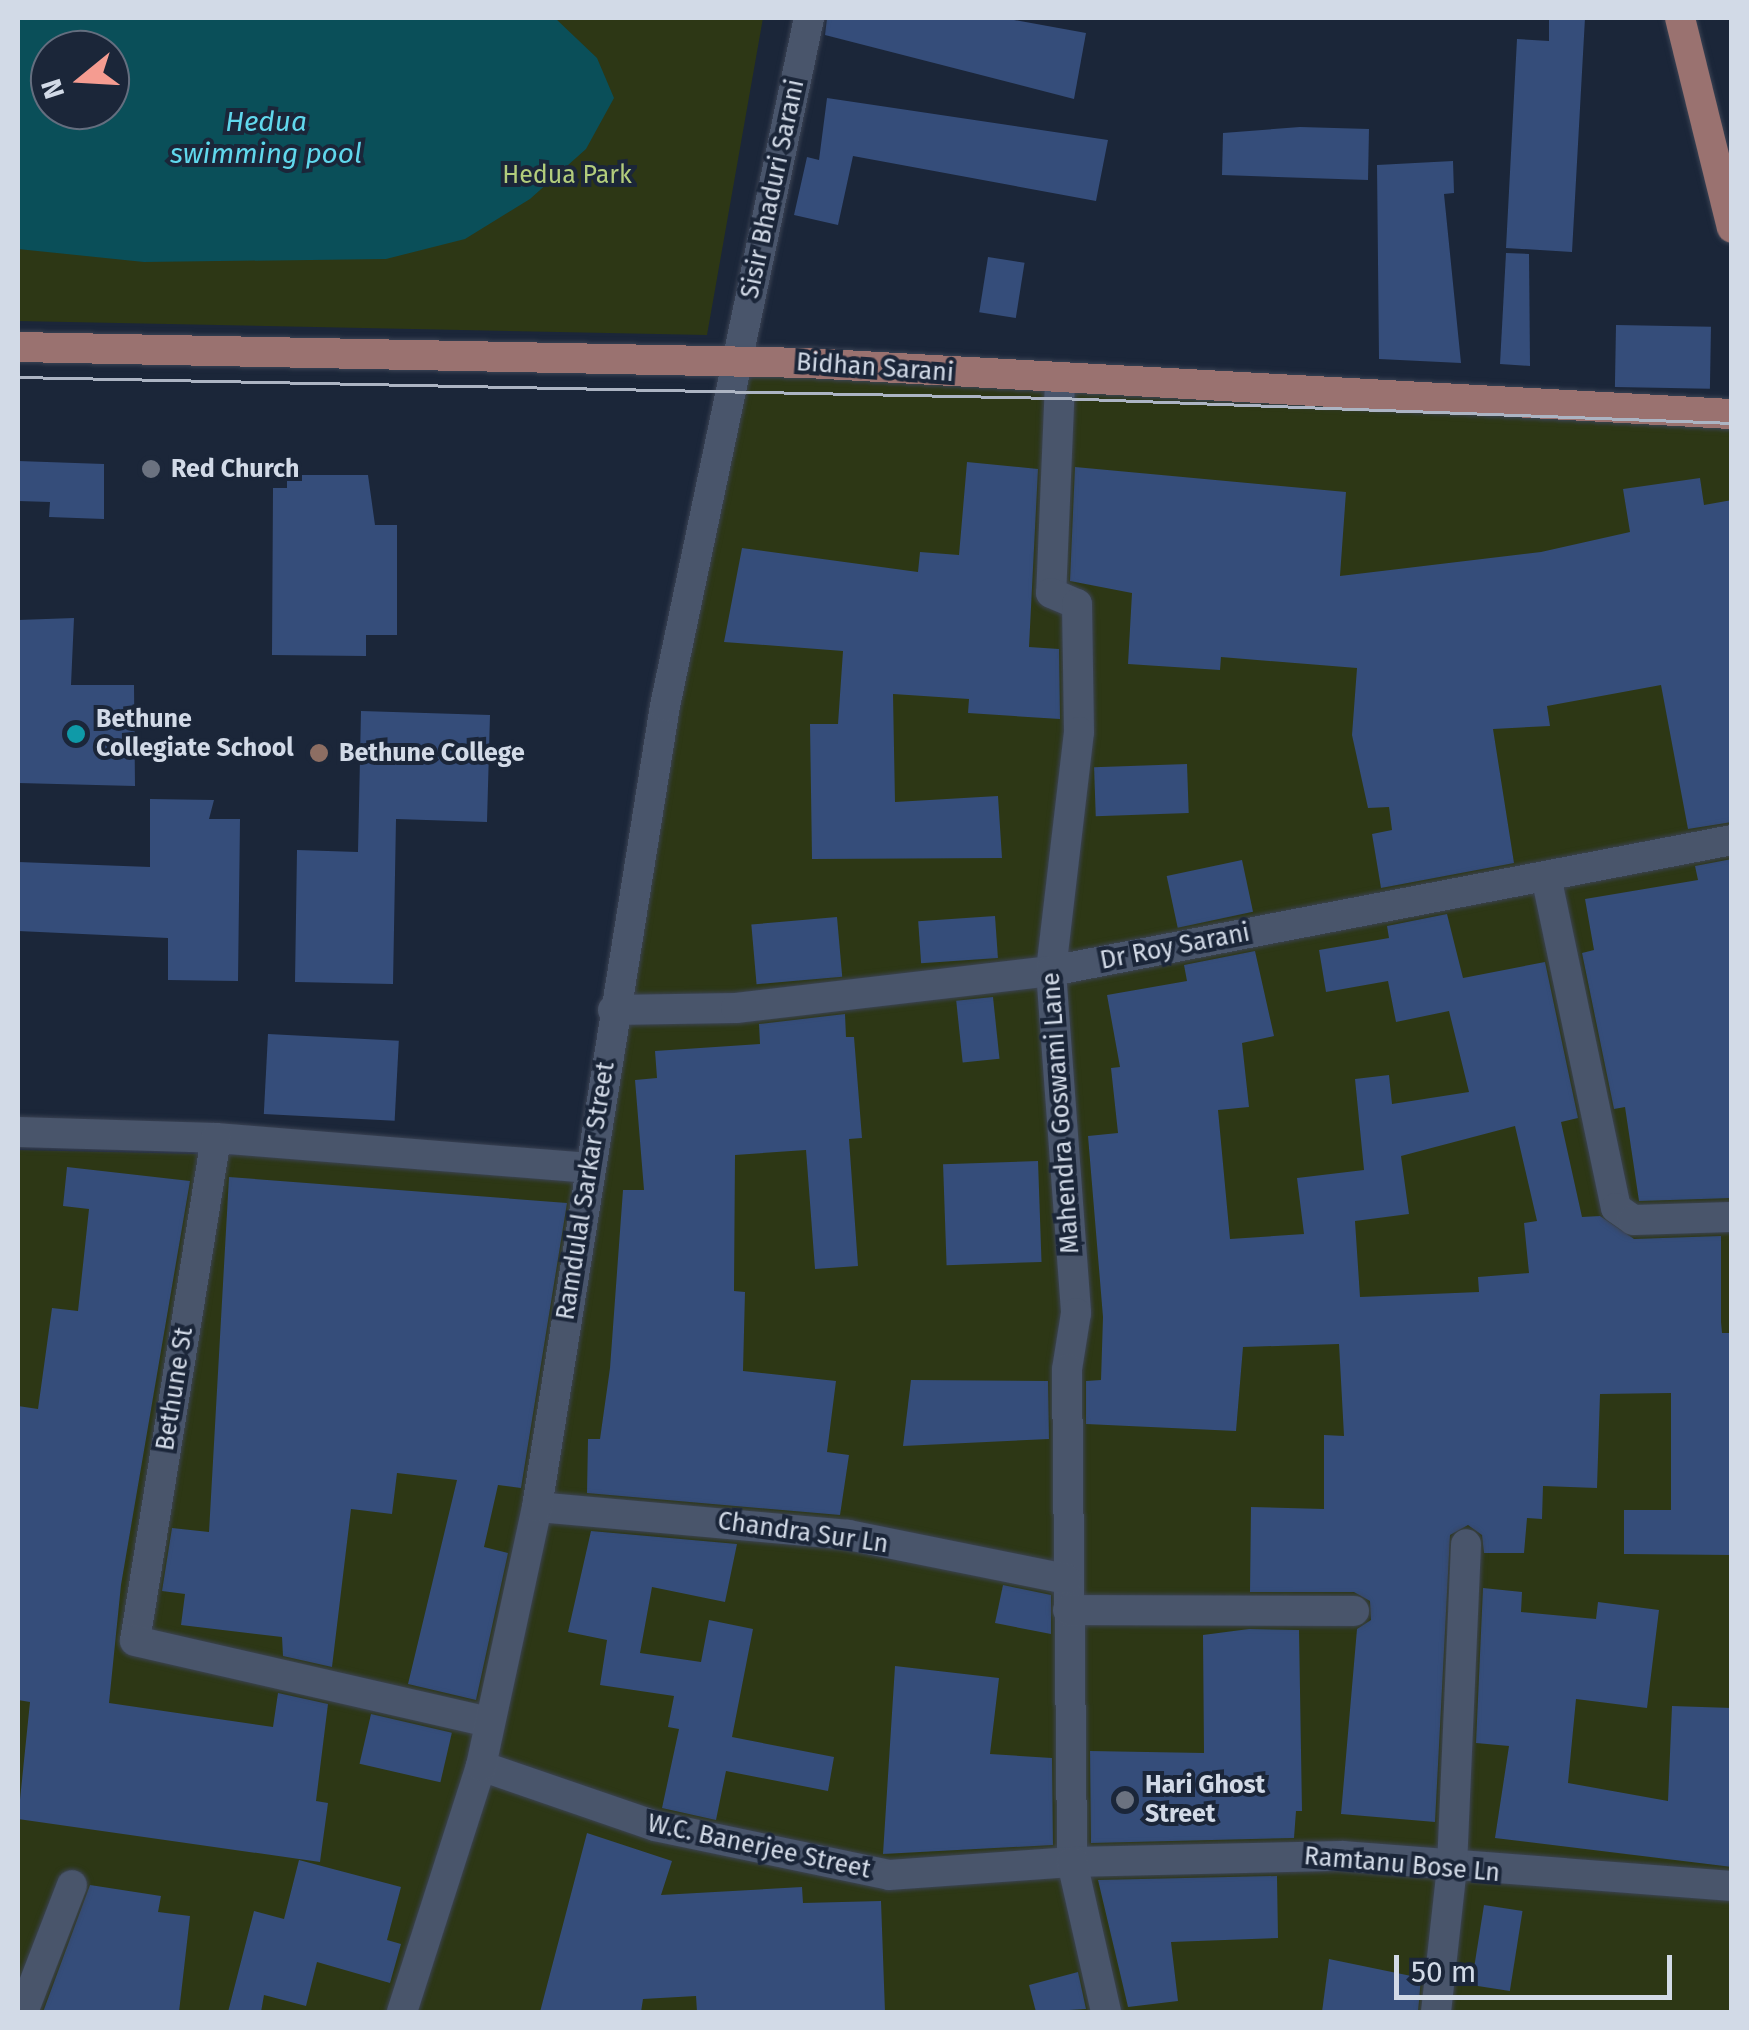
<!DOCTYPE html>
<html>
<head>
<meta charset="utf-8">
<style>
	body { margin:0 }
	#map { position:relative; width:1749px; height:2030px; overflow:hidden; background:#1b2639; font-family:"Fira Sans",sans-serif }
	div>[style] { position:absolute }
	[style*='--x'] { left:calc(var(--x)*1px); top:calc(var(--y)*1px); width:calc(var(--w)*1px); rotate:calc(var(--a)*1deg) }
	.green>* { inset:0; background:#2d3715 }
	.water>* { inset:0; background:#0a4f59 }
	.building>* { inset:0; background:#354d7a; transform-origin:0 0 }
	.roads { filter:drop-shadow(0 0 2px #3b4354) drop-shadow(0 0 2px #3b4354) }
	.minor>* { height:30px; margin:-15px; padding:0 15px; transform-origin:15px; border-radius:15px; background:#49556b }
	.major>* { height:30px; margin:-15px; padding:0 15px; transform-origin:15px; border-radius:15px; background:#9a7270 }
	.tram>* { height:2.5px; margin:-1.25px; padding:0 1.25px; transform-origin:1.25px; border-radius:1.25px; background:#acb4c3 }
	.dots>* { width:28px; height:28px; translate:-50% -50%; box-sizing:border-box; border:5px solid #1b2639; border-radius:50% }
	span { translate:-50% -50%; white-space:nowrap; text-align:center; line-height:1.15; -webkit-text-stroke:8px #1b2639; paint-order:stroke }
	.park-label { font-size:25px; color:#b3cd7c }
	.street-label { font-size:25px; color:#d2dae7 }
	.poi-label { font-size:25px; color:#d2dae7; font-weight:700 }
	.left { translate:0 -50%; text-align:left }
	.water-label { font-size:28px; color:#60d8ed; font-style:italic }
	.frame { position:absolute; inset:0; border:20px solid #d2dae7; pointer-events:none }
	.north { position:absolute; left:30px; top:30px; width:100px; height:100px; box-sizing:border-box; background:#1b2639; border:2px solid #646e7f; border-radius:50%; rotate:252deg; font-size:28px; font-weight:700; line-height:40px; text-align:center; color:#d2dae7 }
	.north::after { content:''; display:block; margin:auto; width:35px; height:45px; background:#f59c91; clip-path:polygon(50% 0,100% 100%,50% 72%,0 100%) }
	.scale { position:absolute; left:1394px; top:1955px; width:278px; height:45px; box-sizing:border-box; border:5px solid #d2dae7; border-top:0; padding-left:12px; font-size:30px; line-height:35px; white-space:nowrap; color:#d2dae7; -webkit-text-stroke:8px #1b2639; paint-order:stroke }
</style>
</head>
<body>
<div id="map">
	<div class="green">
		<i style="clip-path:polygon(evenodd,18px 18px,763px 18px,707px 335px,18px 321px,18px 18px,50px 50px,110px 50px,110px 110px,50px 110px,50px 50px)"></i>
		<i style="clip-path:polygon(740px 362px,1731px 403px,1731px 2012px,18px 2012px,18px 1150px,598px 1163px)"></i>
	</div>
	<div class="water">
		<i style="clip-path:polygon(evenodd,18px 18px,555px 18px,597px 58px,614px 98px,586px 149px,530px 199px,465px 239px,386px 259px,144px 262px,18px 249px,18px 18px,50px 50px,110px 50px,110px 110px,50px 110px,50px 50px)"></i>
	</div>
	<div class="building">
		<i style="clip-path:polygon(827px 18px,1003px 18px,1086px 33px,1074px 99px,825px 35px)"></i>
		<i style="clip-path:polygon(1549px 18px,1585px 18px,1572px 252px,1506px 248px,1517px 39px,1549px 41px)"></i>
		<i style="clip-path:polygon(827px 98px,1108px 140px,1096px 201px,853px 156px,838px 225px,794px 215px,807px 157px,819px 160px)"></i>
		<i style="clip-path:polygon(1300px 127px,1369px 129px,1368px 180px,1222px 175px,1223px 133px)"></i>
		<i style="clip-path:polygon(1453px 161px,1454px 193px,1444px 194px,1461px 363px,1379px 359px,1377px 165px)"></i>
		<i style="clip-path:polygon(1506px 253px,1529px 254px,1530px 366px,1500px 364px)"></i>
		<i style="left:988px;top:257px;width:37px;height:56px;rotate:9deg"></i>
		<i style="left:1616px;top:325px;width:95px;height:62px;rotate:1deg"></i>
		<i style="clip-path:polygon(18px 461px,104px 464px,104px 519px,49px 517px,50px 502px,18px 501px)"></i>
		<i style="clip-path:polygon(967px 462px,1038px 469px,1029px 647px,1059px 649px,1060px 719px,968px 713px,969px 699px,893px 694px,895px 802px,998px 796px,1002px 858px,812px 859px,810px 724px,838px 724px,843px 651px,724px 642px,742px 548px,918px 572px,920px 552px,959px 555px)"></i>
		<i style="clip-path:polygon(1075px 467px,1346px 492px,1340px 576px,1541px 552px,1630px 532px,1623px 489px,1700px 478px,1704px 505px,1732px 500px,1732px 822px,1688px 829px,1661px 685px,1547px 706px,1550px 726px,1493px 729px,1514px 863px,1381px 888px,1372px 834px,1392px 830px,1389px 807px,1368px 808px,1352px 735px,1357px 668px,1221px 657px,1220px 670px,1128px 664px,1132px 593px,1070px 581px)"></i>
		<i style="clip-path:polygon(287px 475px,368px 475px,375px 525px,397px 525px,397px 635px,366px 635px,366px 656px,272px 655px,273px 488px,287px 488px)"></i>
		<i style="clip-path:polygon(74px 618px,71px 685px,134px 685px,135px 786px,18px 783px,18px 620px)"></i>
		<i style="clip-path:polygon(361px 711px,490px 715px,487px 822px,396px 819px,393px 984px,295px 982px,297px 850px,358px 852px)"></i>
		<i style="left:1187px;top:764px;width:49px;height:93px;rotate:88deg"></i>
		<i style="clip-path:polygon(150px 799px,214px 800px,209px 819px,240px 819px,238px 981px,168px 980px,168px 938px,18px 931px,18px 862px,150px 867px)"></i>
		<i style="clip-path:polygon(1732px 859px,1732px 1198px,1639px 1201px,1625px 1107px,1614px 1109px,1582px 953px,1594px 950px,1585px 899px,1698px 880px,1695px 866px)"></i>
		<i style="left:1242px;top:860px;width:53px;height:77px;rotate:78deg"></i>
		<i style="clip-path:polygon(evenodd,1447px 914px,1463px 978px,1545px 962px,1578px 1118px,1561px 1122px,1582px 1217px,1600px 1216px,1634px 1239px,1721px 1236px,1721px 1322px,1722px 1333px,1732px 1333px,1732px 1555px,1624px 1554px,1624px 1510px,1671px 1510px,1671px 1393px,1600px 1394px,1597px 1488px,1543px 1486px,1542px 1519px,1527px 1518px,1524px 1553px,1484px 1553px,1482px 1535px,1468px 1525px,1450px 1535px,1435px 1822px,1341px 1814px,1357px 1629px,1371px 1620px,1370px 1601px,1354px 1592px,1250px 1592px,1251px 1507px,1324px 1509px,1324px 1435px,1344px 1436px,1339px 1344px,1243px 1347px,1236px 1431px,1086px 1424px,1086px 1381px,1101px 1380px,1103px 1317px,1088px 1136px,1118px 1133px,1111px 1068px,1120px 1067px,1107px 995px,1187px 981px,1184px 965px,1255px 951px,1274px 1036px,1242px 1043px,1249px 1107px,1218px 1110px,1230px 1239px,1304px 1234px,1297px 1178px,1364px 1170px,1355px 1079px,1389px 1075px,1392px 1104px,1469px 1092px,1449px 1011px,1396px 1022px,1388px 981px,1326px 992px,1319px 950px,1389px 938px,1387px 926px,1447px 914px,1515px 1126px,1537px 1221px,1524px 1223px,1529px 1273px,1478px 1277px,1479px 1292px,1360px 1297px,1355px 1221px,1409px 1214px,1401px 1156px,1515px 1126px)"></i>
		<i style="left:995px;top:916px;width:42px;height:77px;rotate:86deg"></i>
		<i style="left:837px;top:917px;width:60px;height:86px;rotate:85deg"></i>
		<i style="left:993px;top:997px;width:62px;height:37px;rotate:84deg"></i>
		<i style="clip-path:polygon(845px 1014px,846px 1037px,854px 1037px,862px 1138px,849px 1139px,858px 1266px,815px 1269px,806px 1150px,735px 1155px,734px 1291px,745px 1292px,743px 1371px,836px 1381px,827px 1452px,849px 1455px,840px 1515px,587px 1493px,588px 1439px,600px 1439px,610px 1368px,623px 1190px,644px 1190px,635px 1080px,657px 1078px,655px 1051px,760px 1044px,759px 1024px)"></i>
		<i style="left:268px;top:1034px;width:131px;height:80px;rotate:3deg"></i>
		<i style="left:1038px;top:1161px;width:101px;height:95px;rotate:88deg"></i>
		<i style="clip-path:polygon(67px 1167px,190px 1181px,121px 1585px,109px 1703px,273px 1727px,278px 1693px,328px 1704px,316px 1801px,328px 1803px,320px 1862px,18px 1819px,30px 1702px,18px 1700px,18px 1406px,38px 1409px,52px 1308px,78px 1311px,89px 1209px,63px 1206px)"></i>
		<i style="clip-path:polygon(229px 1177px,567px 1203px,521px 1488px,498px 1485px,484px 1547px,508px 1553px,476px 1700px,408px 1684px,457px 1480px,397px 1473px,392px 1514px,351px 1509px,332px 1667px,283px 1656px,282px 1637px,181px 1625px,185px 1594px,162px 1591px,172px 1528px,209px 1532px)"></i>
		<i style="clip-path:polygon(911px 1380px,1048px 1381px,1049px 1439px,903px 1446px)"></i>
		<i style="clip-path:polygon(591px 1531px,737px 1544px,725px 1602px,652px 1587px,640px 1653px,701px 1662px,709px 1620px,753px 1629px,732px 1737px,834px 1757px,828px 1791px,726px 1771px,716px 1820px,662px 1808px,679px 1729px,668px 1727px,674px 1696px,600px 1685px,607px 1640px,568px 1632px)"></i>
		<i style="clip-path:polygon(1003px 1585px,1051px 1595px,1051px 1634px,995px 1623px)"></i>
		<i style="clip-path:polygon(1483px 1588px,1522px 1592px,1521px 1612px,1596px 1619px,1598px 1602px,1659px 1610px,1647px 1708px,1576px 1699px,1568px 1783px,1668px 1801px,1672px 1706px,1732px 1708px,1732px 1867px,1495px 1838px,1509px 1746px,1476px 1743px)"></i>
		<i style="clip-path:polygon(1249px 1629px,1299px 1630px,1302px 1811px,1296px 1811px,1294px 1838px,1091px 1843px,1090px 1751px,1204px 1753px,1203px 1635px)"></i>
		<i style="clip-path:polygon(895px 1666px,999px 1678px,990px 1754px,1052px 1758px,1053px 1845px,883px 1854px)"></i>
		<i style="left:371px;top:1714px;width:83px;height:51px;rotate:13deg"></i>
		<i style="clip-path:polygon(587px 1833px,672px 1861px,661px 1895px,802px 1887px,803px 1903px,881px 1901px,885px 2012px,697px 2012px,696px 1996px,643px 1999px,641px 2012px,540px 2012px)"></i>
		<i style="clip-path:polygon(299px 1860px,401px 1887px,387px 1940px,401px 1944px,390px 1983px,317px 1962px,306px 2006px,264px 1995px,261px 2012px,228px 2012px,254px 1911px,284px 1919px)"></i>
		<i style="clip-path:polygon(1277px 1876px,1278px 1938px,1171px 1942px,1178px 2001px,1128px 2007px,1098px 1880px)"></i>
		<i style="clip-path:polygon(90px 1885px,161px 1896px,158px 1912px,190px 1916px,179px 2012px,43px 2012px)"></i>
		<i style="left:1484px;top:1905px;width:39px;height:81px;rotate:9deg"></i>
		<i style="clip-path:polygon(1329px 1959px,1421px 1978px,1418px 2012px,1322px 2012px)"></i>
		<i style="clip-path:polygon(1078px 1972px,1086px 2009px,1036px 2012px,1029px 1985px)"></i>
	</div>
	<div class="roads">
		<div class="minor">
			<i style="--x:1060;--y:382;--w:211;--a:92.4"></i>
			<i style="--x:1051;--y:593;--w:28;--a:23"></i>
			<i style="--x:1077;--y:604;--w:128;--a:89.1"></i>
			<i style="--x:1079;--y:732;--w:241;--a:96.7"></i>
			<i style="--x:1051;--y:971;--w:343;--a:85.8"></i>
			<i style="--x:1076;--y:1313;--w:57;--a:99.1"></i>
			<i style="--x:1067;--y:1369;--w:493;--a:89.4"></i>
			<i style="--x:1072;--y:1862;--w:270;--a:-1.3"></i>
			<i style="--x:1342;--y:1856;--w:391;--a:4.4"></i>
			<i style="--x:1546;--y:876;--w:339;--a:78.1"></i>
			<i style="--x:1616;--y:1208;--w:21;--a:35"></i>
			<i style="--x:1633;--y:1220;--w:99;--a:-1.7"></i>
			<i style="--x:613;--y:1010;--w:123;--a:-0.9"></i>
			<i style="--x:736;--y:1008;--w:317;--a:-6.7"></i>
			<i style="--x:1051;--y:971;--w:693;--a:-10.89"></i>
			<i style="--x:18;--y:1132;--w:198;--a:1.7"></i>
			<i style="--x:216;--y:1138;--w:375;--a:4.6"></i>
			<i style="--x:216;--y:1138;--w:509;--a:99.15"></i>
			<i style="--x:135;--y:1641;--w:363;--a:12.9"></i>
			<i style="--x:537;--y:1507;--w:312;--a:5.1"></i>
			<i style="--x:848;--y:1535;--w:222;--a:11.4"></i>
			<i style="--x:1068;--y:1610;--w:286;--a:0.2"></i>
			<i style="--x:481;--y:1766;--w:184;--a:19"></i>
			<i style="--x:655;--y:1826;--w:239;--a:11.8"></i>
			<i style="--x:889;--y:1875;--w:183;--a:-4.1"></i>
			<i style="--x:1072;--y:1862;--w:154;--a:77.2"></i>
			<i style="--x:23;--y:2012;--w:136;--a:-68.9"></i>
			<i style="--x:402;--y:2012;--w:258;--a:-72.2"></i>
			<i style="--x:481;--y:1766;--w:265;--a:-77.8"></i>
			<i style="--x:537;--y:1507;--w:811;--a:-80.92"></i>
			<i style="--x:665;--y:706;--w:703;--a:-78.18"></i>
			<i style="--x:1436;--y:2012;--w:147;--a:-83.7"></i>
			<i style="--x:1452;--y:1866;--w:322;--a:-87.5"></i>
		</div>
		<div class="major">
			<i style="--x:1680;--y:18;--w:216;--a:76.1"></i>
			<i style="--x:18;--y:347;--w:789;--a:1.16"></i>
			<i style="--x:807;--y:363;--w:926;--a:3.16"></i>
		</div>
	</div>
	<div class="tram">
		<i style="--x:18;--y:377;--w:1040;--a:1.16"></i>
		<i style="--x:1058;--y:398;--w:674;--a:2.12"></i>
	</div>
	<div class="dots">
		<i style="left:151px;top:469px;background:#6b7280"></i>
		<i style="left:76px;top:734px;background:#0f9aa8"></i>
		<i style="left:319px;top:753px;background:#8d6e63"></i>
		<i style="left:1125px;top:1800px;background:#6b7280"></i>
	</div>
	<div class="park-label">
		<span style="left:567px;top:175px">Hedua Park</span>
	</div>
	<div class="street-label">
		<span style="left:773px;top:189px;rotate:-78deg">Sisir Bhaduri Sarani</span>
		<span style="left:875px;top:368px;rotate:4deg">Bidhan Sarani</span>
		<span style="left:1175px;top:947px;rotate:-11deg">Dr Roy Sarani</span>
		<span style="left:1061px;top:1113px;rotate:-94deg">Mahendra Goswami Lane</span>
		<span style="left:586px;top:1191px;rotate:-81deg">Ramdulal Sarkar Street</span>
		<span style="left:175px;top:1389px;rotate:-81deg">Bethune St</span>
		<span style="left:803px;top:1533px;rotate:8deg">Chandra Sur Ln</span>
		<span style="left:759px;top:1847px;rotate:12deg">W.C. Banerjee Street</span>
		<span style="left:1402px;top:1865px;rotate:5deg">Ramtanu Bose Ln</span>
	</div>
	<div class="poi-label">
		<span class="left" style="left:171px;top:469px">Red Church</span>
		<span class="left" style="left:96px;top:734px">Bethune<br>Collegiate School</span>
		<span class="left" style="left:339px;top:753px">Bethune College</span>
		<span class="left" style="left:1145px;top:1800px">Hari Ghost<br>Street</span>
	</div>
	<div class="water-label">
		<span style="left:266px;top:138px">Hedua<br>swimming pool</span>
	</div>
	<div class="frame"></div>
	<div class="north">N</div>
	<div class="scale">50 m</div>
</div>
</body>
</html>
